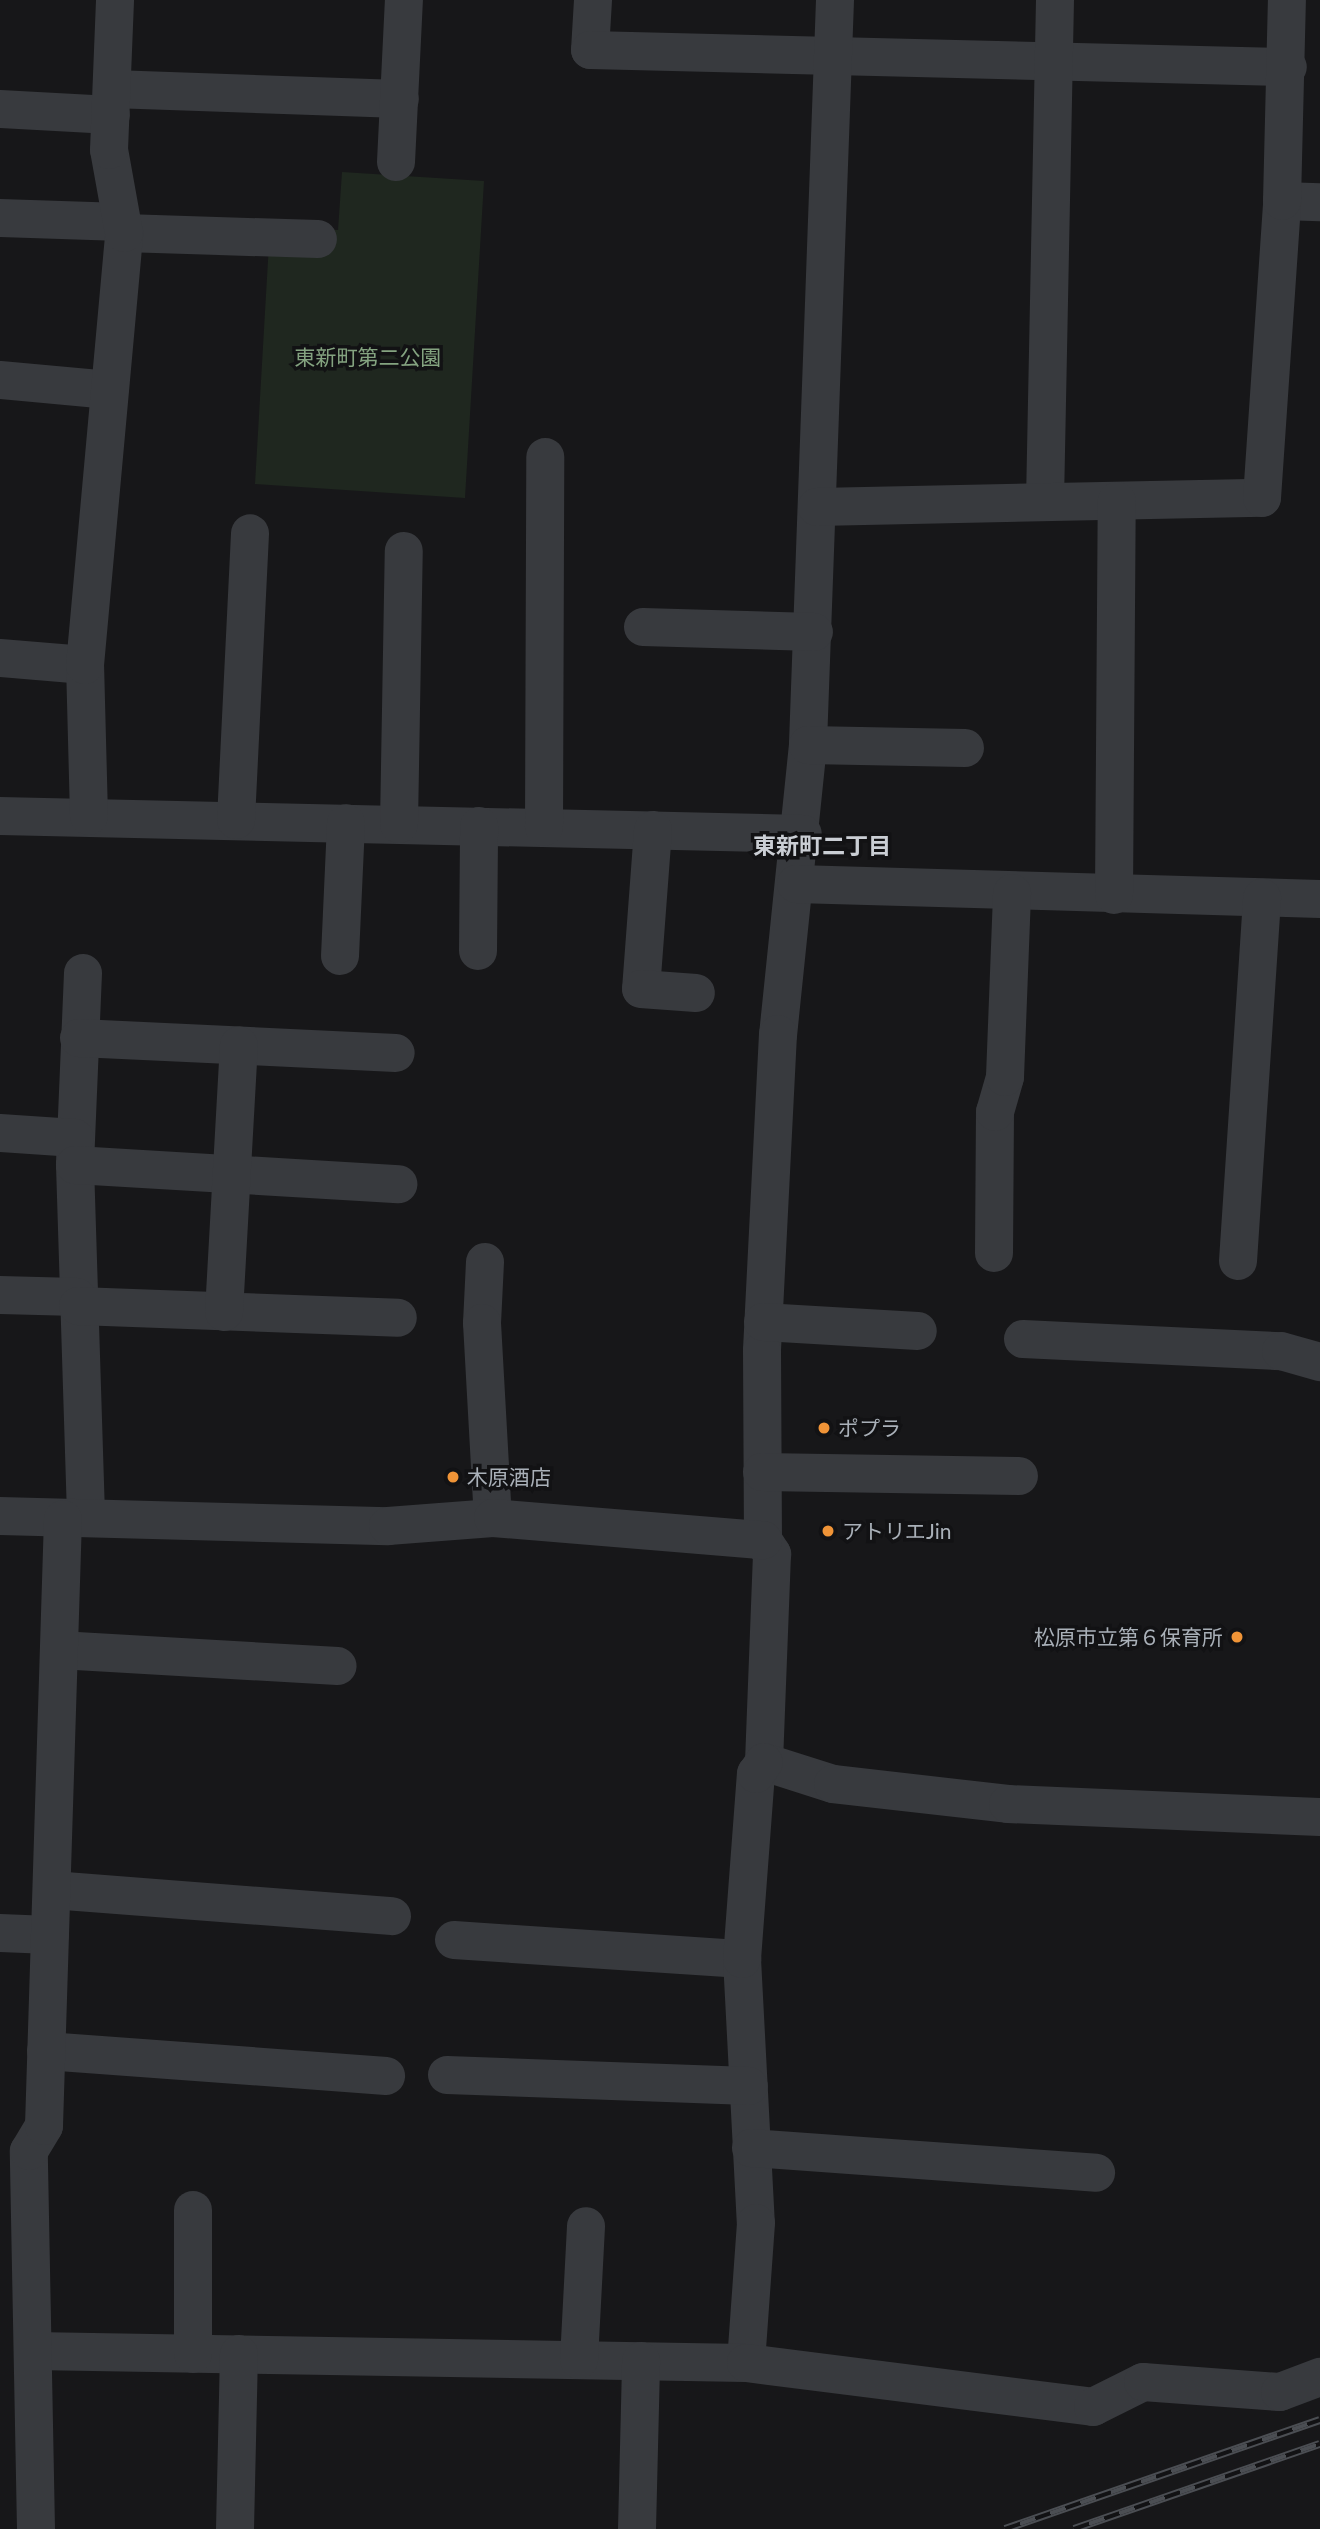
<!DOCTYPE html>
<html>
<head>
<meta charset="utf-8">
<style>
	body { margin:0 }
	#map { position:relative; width:1320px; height:2529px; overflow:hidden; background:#171719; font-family:Lato,"Noto Sans JP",sans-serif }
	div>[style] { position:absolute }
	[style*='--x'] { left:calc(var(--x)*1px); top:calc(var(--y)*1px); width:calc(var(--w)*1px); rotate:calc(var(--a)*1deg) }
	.green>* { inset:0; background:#1f271f }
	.minor>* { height:38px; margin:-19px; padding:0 19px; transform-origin:19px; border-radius:19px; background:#383a3e }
	.rail>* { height:8px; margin-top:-4px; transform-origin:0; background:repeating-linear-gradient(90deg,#121214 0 16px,#4b4e53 0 32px); box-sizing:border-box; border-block:2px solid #4b4e53 }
	.dots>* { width:19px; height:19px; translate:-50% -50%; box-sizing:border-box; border:4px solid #121214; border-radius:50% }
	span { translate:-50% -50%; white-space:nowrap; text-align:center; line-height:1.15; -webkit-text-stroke:7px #121214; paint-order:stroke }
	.park-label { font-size:21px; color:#84a380 }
	.poi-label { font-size:21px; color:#a9b0b8 }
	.left { translate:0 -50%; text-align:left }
	.right { translate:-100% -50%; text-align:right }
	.neighbourhood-label { font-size:23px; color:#caced4; font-weight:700 }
</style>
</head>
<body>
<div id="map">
	<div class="green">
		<i style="clip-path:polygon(342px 172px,484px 181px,465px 498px,255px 484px,270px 226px,338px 230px)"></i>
	</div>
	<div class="minor">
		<i style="--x:593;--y:0;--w:50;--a:93.4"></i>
		<i style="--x:590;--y:50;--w:698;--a:1.4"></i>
		<i style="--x:835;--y:0;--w:745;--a:92.08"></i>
		<i style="--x:808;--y:745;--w:291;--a:95.9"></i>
		<i style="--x:778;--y:1034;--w:317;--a:92.9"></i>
		<i style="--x:762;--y:1351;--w:189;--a:89.7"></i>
		<i style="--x:763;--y:1540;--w:17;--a:57"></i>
		<i style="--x:772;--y:1554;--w:208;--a:92.2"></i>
		<i style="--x:764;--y:1762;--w:72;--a:17.7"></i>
		<i style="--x:833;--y:1784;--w:176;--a:6.5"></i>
		<i style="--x:1008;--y:1804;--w:312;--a:2.4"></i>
		<i style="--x:112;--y:89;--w:288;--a:2"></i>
		<i style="--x:0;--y:109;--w:111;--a:3.1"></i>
		<i style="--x:396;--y:162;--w:162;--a:-87.2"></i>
		<i style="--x:1282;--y:201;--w:38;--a:2"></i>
		<i style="--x:0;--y:218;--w:122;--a:1.9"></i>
		<i style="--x:124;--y:233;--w:194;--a:1.8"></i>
		<i style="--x:0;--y:380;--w:110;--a:5.2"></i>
		<i style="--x:1045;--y:502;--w:502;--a:-88.86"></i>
		<i style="--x:817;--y:507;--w:445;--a:-1.2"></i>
		<i style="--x:1262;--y:498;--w:298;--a:-86.1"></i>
		<i style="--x:1282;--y:201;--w:201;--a:-88.6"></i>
		<i style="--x:643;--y:627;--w:171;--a:1.7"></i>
		<i style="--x:0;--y:658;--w:85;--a:4.7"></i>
		<i style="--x:808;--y:745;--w:157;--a:1.1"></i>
		<i style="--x:0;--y:816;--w:803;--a:1.28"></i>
		<i style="--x:89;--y:816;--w:151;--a:-91.5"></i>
		<i style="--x:85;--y:665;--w:434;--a:-84.8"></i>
		<i style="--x:124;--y:233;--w:84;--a:-100.2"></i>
		<i style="--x:109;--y:150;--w:150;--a:-87.7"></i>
		<i style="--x:236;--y:820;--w:287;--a:-87.2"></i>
		<i style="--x:399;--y:824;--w:273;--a:-89"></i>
		<i style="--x:544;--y:827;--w:370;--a:-89.8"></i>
		<i style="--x:653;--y:830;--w:159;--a:94.3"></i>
		<i style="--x:641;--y:989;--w:55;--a:4.2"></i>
		<i style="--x:796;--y:884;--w:524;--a:1.64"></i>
		<i style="--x:1114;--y:895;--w:394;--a:-89.6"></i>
		<i style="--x:478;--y:951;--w:125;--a:-89.5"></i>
		<i style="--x:340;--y:956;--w:133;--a:-87.4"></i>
		<i style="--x:83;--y:973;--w:192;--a:92.4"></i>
		<i style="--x:75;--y:1165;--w:353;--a:88.2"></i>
		<i style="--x:79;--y:1038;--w:317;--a:2.7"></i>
		<i style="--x:0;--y:1133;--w:75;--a:3.8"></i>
		<i style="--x:75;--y:1165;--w:324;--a:3.4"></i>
		<i style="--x:994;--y:1253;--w:141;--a:-89.6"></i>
		<i style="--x:995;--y:1112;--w:36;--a:-74"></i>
		<i style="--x:1005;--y:1077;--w:184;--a:-87.8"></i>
		<i style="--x:1238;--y:1261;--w:364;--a:-86.2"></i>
		<i style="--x:485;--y:1262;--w:61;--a:92.8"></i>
		<i style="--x:482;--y:1323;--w:195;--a:86.8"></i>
		<i style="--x:0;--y:1295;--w:77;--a:1.5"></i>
		<i style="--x:78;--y:1306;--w:320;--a:2.1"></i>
		<i style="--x:224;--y:1312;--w:267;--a:-86.8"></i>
		<i style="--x:763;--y:1322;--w:155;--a:3.3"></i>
		<i style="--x:1023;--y:1339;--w:258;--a:2.7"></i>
		<i style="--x:1281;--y:1351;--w:41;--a:15.8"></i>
		<i style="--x:762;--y:1472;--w:257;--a:0.9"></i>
		<i style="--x:0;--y:1516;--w:388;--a:1.5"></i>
		<i style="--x:388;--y:1526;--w:105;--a:-4.4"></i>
		<i style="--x:493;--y:1518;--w:271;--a:4.7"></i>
		<i style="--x:59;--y:1650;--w:279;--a:3.3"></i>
		<i style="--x:52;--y:1890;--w:341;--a:4.4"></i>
		<i style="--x:0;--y:1933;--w:50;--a:2.3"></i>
		<i style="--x:454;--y:1940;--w:289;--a:3.8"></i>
		<i style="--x:742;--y:1959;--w:264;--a:87"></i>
		<i style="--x:756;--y:2223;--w:140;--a:94.1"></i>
		<i style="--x:742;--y:1959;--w:186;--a:-85.7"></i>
		<i style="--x:756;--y:1774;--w:14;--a:-56"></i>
		<i style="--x:46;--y:2051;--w:341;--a:4.2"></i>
		<i style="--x:447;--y:2075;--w:302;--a:2.1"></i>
		<i style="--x:751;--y:2148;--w:346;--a:4.1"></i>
		<i style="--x:33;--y:2351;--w:713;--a:0.96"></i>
		<i style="--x:746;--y:2363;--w:350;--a:7.2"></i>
		<i style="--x:1093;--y:2407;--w:56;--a:-26.6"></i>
		<i style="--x:1143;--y:2382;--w:137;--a:4.2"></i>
		<i style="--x:1280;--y:2392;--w:43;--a:-20.6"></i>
		<i style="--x:193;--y:2354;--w:144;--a:-90"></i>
		<i style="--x:579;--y:2360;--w:134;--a:-87"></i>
		<i style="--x:36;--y:2529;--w:378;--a:-91.1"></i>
		<i style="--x:29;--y:2151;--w:29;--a:-59"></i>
		<i style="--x:44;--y:2126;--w:607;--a:-88.21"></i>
		<i style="--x:235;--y:2529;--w:175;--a:-88.7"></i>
		<i style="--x:637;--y:2529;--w:168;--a:-88.6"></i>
	</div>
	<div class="rail">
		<i style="--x:1005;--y:2529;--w:333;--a:-19.1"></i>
		<i style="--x:1074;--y:2529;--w:260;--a:-19.1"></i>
	</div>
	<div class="dots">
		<i style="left:824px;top:1428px;background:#f09437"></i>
		<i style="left:453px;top:1477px;background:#f09437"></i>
		<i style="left:828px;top:1531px;background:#f09437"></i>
		<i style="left:1237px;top:1637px;background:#f09437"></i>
	</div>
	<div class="park-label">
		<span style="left:368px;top:357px">東新町第二公園</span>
	</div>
	<div class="poi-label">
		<span class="left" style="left:838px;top:1428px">ポプラ</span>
		<span class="left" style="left:467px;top:1477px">木原酒店</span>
		<span class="left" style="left:842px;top:1531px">アトリエJin</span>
		<span class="right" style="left:1223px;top:1637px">松原市立第６保育所</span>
	</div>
	<div class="neighbourhood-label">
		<span style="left:822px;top:845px">東新町二丁目</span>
	</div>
</div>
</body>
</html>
